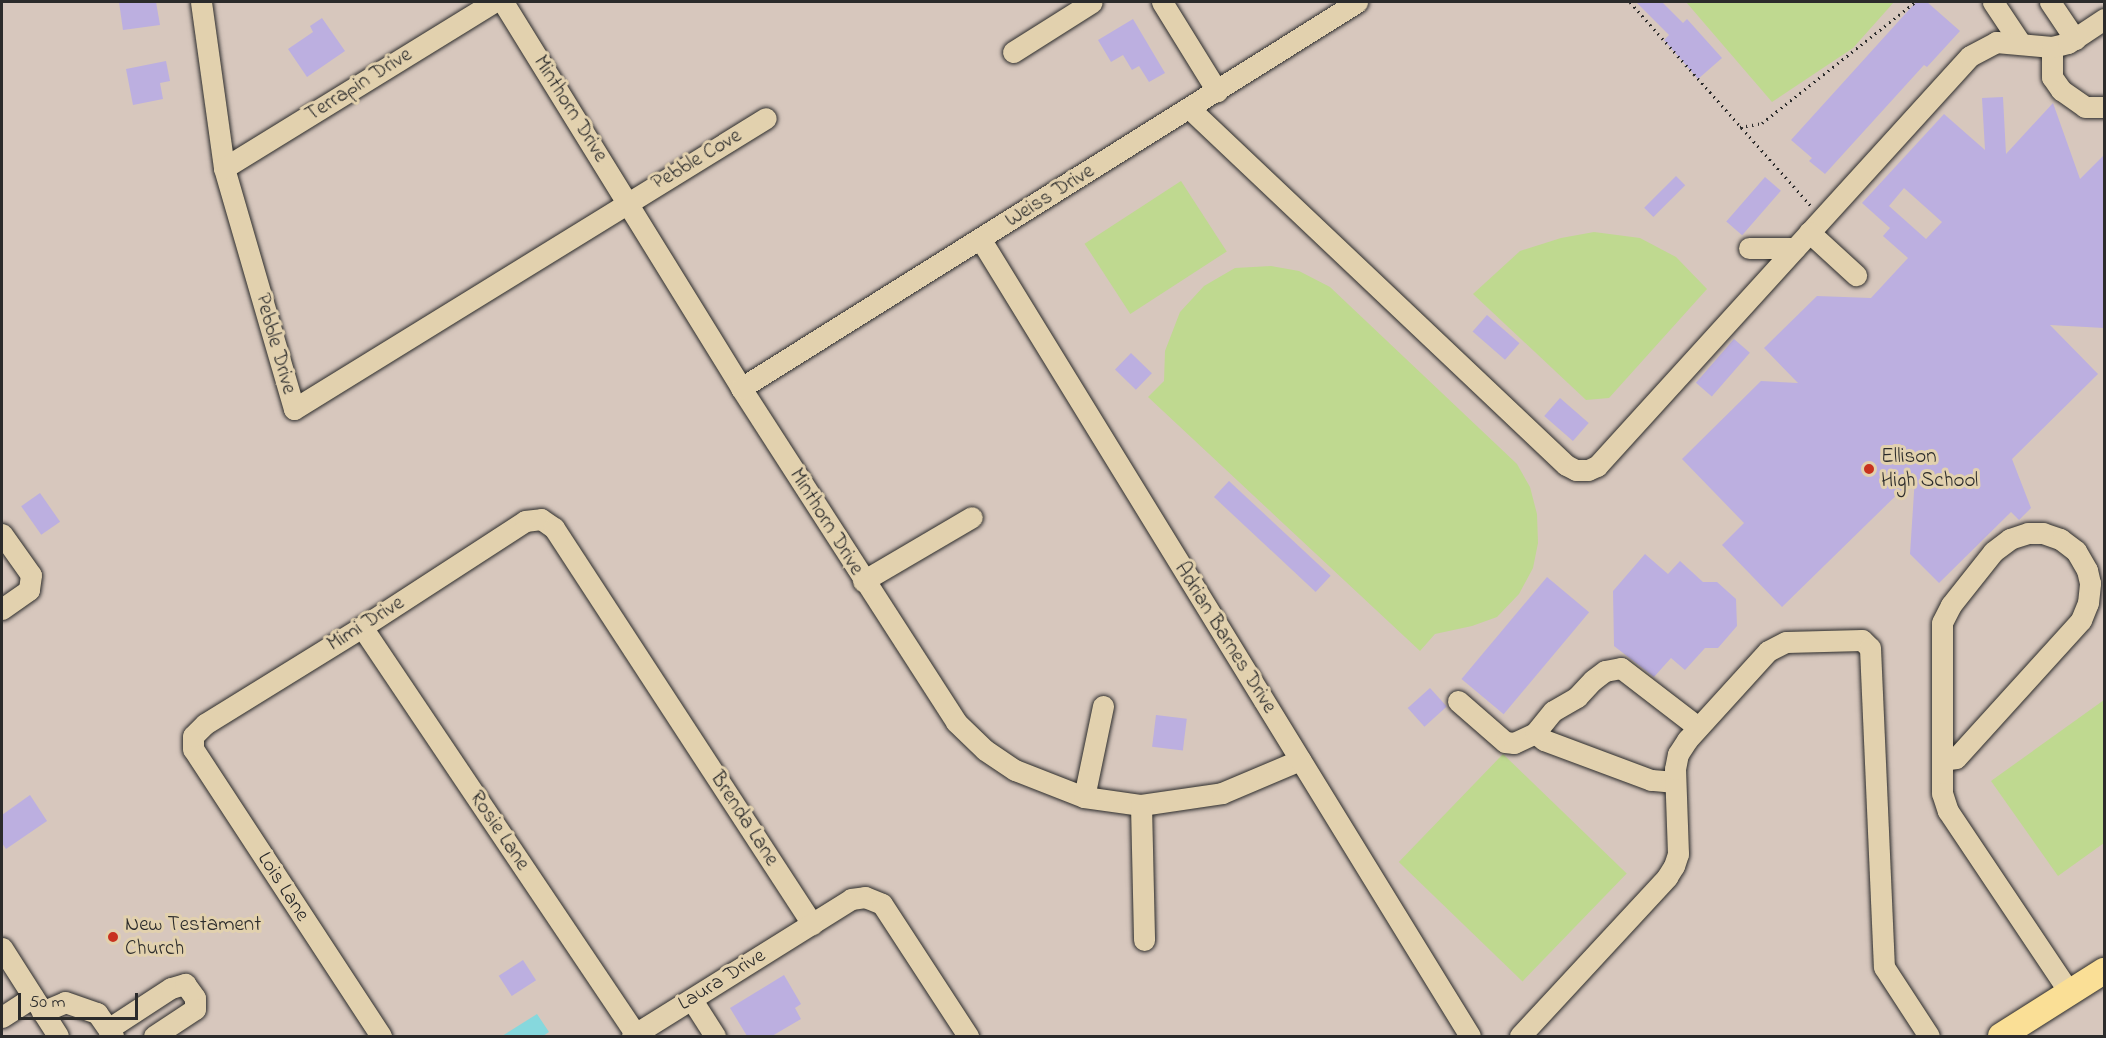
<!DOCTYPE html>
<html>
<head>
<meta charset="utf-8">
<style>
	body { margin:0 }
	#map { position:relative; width:2106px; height:1038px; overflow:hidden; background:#d7c7bd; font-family:"Indie Flower",sans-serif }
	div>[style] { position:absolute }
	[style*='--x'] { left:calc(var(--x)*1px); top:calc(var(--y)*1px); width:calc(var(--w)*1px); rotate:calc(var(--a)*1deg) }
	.green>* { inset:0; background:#bfd990; transform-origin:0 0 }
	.water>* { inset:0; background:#86d8dd }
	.building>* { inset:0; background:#bcafe0; transform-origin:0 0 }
	.path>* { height:3px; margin-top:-1.5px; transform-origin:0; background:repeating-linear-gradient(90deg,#2b2b2b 0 1.5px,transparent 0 6px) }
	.roads { filter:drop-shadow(0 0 2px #2b2b2b) drop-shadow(0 0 2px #2b2b2b) }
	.minor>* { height:21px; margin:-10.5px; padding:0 10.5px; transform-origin:10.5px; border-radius:10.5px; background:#e2d1ae }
	.major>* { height:26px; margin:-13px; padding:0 13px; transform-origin:13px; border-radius:13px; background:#fadf96 }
	.dots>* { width:16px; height:16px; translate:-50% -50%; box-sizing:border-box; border:3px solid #e2d1ae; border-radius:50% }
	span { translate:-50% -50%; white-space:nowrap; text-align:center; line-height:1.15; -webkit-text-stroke:6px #e2d1ae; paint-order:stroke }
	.street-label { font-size:21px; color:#2b2b2b }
	.poi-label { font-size:21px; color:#2b2b2b }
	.left { translate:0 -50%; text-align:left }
	.frame { position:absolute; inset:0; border:3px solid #2b2b2b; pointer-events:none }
	.scale { position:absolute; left:18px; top:993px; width:120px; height:27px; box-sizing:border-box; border:3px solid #2b2b2b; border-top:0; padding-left:8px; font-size:18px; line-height:21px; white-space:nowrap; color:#2b2b2b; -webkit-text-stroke:4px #e2d1ae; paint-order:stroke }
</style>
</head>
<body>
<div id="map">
	<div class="green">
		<i style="clip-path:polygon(1686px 2px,1894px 2px,1853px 48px,1772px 102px)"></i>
		<i style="left:1181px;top:181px;width:84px;height:115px;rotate:57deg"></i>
		<i style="clip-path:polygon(1594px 232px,1640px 238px,1676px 257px,1707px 289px,1609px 398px,1586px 400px,1473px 294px,1520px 251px,1561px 238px)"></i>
		<i style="clip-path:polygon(1271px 266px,1299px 271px,1330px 287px,1517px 464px,1530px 487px,1537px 514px,1538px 543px,1533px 568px,1519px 594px,1497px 617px,1472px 626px,1435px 634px,1420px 651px,1148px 397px,1164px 381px,1165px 351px,1180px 312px,1204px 286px,1235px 268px)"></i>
		<i style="clip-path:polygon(2104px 700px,2104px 843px,2058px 876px,1991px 781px)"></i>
		<i style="left:1503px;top:754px;width:172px;height:150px;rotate:44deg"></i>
	</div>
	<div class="water">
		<i style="clip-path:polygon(537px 1014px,549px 1032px,543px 1036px,502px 1036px)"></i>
	</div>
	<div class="building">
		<i style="clip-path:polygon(119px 2px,156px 2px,160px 25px,123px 30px)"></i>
		<i style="clip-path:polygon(1636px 2px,1662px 2px,1683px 23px,1687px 19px,1722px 58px,1698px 79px,1664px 40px,1669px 35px)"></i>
		<i style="clip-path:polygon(1916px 2px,1927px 2px,1960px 31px,1927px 67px,1924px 65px,1825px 174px,1809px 161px,1812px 158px,1791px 140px)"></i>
		<i style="clip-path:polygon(322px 18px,345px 51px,307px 77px,288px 49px,313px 32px,310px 26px)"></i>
		<i style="clip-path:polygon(1133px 19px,1165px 73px,1149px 82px,1139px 66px,1132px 70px,1123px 55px,1111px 62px,1098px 40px)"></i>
		<i style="clip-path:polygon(166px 61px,170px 81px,160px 83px,163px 99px,133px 105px,126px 69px)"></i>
		<i style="clip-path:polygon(evenodd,2003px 97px,2006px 154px,2053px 103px,2080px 179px,2104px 155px,2104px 328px,2050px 325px,2098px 374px,2012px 459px,2031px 508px,2019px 520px,2011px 512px,1939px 583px,1910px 554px,1915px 477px,1782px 607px,1722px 545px,1744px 523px,1682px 459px,1761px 381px,1798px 383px,1764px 348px,1817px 296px,1871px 298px,1908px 258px,1883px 236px,1890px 228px,1862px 203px,1944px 114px,1985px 150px,1982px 98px,2003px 97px,1904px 188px,1942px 222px,1926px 239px,1889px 206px,1904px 188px)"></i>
		<i style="left:1676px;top:176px;width:13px;height:45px;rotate:45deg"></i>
		<i style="left:1765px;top:177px;width:21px;height:59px;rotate:41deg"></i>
		<i style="left:1487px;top:315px;width:43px;height:22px;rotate:41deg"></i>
		<i style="left:1734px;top:339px;width:21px;height:58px;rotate:41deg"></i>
		<i style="left:1131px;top:353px;width:29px;height:23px;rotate:44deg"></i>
		<i style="left:1560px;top:398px;width:38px;height:24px;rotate:41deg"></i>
		<i style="left:1229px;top:481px;width:139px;height:22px;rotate:43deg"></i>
		<i style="left:40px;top:493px;width:35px;height:23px;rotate:55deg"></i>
		<i style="clip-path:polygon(1645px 554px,1668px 574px,1680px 561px,1703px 582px,1717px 582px,1736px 599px,1737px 626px,1718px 648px,1705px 648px,1685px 670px,1671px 658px,1654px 677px,1614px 646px,1613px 591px)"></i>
		<i style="left:1547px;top:577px;width:55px;height:133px;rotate:40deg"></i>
		<i style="left:1430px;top:688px;width:25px;height:30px;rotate:48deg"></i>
		<i style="left:1156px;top:715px;width:31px;height:32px;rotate:7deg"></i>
		<i style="clip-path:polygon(30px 795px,47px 821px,6px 849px,2px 843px,2px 815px)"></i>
		<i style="left:523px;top:960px;width:24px;height:29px;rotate:57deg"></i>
		<i style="clip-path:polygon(784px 975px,801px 1004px,795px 1008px,801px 1019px,772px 1036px,747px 1036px,730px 1008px)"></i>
	</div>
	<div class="path">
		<i style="--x:1630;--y:2;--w:273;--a:48.4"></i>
		<i style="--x:1740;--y:127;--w:22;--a:-10"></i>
		<i style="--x:1762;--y:123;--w:195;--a:-38.3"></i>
	</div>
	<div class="roads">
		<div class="minor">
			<i style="--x:201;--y:2;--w:168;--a:82.1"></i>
			<i style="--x:224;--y:168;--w:251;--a:73.8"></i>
			<i style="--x:294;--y:409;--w:554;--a:-31.65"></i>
			<i style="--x:503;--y:2;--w:453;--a:58.3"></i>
			<i style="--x:741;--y:388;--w:397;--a:57.2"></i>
			<i style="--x:956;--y:722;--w:40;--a:44"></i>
			<i style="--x:985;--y:750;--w:36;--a:34"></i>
			<i style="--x:1015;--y:770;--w:74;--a:21.4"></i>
			<i style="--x:1084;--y:797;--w:58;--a:8"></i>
			<i style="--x:1141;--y:805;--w:82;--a:-8.4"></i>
			<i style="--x:1222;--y:793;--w:85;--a:-22.9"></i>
			<i style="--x:1162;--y:2;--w:105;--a:58.3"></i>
			<i style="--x:1993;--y:2;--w:50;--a:56.3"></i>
			<i style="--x:2050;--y:2;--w:45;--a:56"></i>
			<i style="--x:2052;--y:47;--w:30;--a:90"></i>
			<i style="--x:2052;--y:77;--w:16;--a:55"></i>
			<i style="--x:2061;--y:90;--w:29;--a:35"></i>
			<i style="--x:2085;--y:107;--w:19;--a:0"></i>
			<i style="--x:1013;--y:52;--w:93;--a:-32.3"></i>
			<i style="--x:1189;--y:108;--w:519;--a:43.44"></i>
			<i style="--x:1566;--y:465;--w:11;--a:27"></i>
			<i style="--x:1576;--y:470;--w:12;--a:0"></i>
			<i style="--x:1588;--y:470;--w:10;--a:-24"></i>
			<i style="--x:1597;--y:466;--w:554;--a:-47.71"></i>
			<i style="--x:1970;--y:56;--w:30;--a:-28"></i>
			<i style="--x:1996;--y:42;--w:56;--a:5.1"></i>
			<i style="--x:2052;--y:47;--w:16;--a:-14"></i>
			<i style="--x:2068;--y:43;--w:43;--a:-33.7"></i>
			<i style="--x:224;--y:168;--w:317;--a:-31.6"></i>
			<i style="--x:1809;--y:232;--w:64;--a:42.5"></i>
			<i style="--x:981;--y:240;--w:934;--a:58.44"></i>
			<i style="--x:1749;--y:248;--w:46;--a:0"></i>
			<i style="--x:741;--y:388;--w:727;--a:-32.07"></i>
			<i style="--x:2;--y:534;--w:50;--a:54.7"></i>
			<i style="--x:31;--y:575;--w:15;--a:98"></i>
			<i style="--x:29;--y:590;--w:33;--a:145"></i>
			<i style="--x:863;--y:581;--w:126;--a:-30.4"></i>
			<i style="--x:362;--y:627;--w:490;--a:56.1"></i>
			<i style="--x:1458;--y:701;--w:62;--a:41.1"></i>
			<i style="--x:1505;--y:742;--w:9;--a:6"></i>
			<i style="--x:1514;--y:743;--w:23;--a:-25"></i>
			<i style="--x:1942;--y:760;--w:14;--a:-8"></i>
			<i style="--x:1956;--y:758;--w:186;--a:-47.8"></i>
			<i style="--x:2081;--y:620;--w:18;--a:-68"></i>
			<i style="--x:2088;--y:603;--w:20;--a:-84"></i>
			<i style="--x:2090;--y:583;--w:13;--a:-103"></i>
			<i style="--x:2087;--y:570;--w:22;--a:-120"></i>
			<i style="--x:2076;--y:551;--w:20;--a:-143"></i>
			<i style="--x:2060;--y:539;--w:18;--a:-161"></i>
			<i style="--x:2043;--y:533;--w:15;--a:180"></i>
			<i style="--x:2028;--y:533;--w:19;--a:162"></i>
			<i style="--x:2010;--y:539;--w:21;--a:143"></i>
			<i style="--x:1993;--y:552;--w:68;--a:128.4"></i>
			<i style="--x:1951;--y:605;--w:20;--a:117"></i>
			<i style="--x:1942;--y:623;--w:170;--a:90"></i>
			<i style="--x:1942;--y:793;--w:19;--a:72"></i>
			<i style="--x:1948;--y:811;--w:219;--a:56.2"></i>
			<i style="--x:1675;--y:782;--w:24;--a:-175"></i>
			<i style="--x:1651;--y:780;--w:114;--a:-159.5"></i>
			<i style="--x:1544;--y:740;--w:11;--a:-142"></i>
			<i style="--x:1535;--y:733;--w:28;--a:-51"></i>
			<i style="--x:1553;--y:711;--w:28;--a:-30"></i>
			<i style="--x:1577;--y:697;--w:23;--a:-47"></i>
			<i style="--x:1593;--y:680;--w:15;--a:-37"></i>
			<i style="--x:1605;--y:671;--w:16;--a:-11"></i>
			<i style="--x:1621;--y:668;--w:97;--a:37.5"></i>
			<i style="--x:1084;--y:797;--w:93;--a:-78.2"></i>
			<i style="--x:1141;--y:805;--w:135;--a:88.7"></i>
			<i style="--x:2;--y:948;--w:104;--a:57.5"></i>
			<i style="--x:692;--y:1000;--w:43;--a:57.4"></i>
			<i style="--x:42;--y:1012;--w:25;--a:-23"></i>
			<i style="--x:65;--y:1002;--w:34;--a:19"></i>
			<i style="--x:97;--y:1013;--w:28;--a:55"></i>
			<i style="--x:2;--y:1017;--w:37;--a:-33"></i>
			<i style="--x:108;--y:1029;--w:75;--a:-33.1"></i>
			<i style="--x:171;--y:988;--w:15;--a:-16"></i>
			<i style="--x:185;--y:984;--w:17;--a:54"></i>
			<i style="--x:195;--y:998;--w:11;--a:90"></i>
			<i style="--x:195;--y:1009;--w:49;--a:146.6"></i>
			<i style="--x:381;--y:1036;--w:343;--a:-123.2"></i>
			<i style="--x:193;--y:749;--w:13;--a:-90"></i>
			<i style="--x:193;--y:736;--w:17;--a:-45"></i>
			<i style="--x:205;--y:724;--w:185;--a:-31.7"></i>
			<i style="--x:362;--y:627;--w:194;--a:-33"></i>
			<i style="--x:525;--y:521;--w:16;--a:-7"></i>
			<i style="--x:541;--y:519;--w:16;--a:35"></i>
			<i style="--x:554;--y:528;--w:473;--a:56.9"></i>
			<i style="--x:632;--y:1036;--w:258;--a:-32"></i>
			<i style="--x:851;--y:899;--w:14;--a:-8"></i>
			<i style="--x:865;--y:897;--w:18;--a:22"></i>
			<i style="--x:882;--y:904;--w:158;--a:56.9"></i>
			<i style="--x:1520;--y:1036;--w:217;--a:-47.2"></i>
			<i style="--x:1667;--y:877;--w:13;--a:-58"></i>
			<i style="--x:1674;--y:866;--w:13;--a:-72"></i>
			<i style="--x:1678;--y:854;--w:85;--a:-92"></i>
			<i style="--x:1675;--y:769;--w:15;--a:-79"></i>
			<i style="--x:1678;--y:754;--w:17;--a:-57"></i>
			<i style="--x:1687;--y:740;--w:120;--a:-47.7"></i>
			<i style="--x:1768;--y:651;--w:20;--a:-27"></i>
			<i style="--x:1786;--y:642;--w:76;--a:-1.5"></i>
			<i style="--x:1862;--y:640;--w:11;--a:45"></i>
			<i style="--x:1870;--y:648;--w:319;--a:87.5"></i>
			<i style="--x:1884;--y:967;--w:82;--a:56.9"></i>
		</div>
		<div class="major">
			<i style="--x:2001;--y:1036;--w:122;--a:-32.3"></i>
		</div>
	</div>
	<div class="dots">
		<i style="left:1869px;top:469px;background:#c8321e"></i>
		<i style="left:113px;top:937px;background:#c8321e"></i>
	</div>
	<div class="street-label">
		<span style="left:359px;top:85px;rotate:-32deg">Terrapin Drive</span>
		<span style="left:570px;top:109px;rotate:58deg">Minthorn Drive</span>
		<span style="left:697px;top:160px;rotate:-31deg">Pebble Cove</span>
		<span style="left:1050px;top:196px;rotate:-32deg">Weiss Drive</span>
		<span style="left:275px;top:344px;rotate:74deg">Pebble Drive</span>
		<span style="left:826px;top:522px;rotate:58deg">Minthorn Drive</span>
		<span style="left:366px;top:624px;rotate:-32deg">Mimi Drive</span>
		<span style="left:1225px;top:638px;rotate:58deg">Adrian Barnes Drive</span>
		<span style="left:744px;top:819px;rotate:57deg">Brenda Lane</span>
		<span style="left:499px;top:831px;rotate:56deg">Rosie Lane</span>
		<span style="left:283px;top:887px;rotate:57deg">Lois Lane</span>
		<span style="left:722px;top:980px;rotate:-32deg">Laura Drive</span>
	</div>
	<div class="poi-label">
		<span class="left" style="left:1881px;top:469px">Ellison<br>High School</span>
		<span class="left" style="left:125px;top:937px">New Testament<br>Church</span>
	</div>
	<div class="frame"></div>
	<div class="scale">50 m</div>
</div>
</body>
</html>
